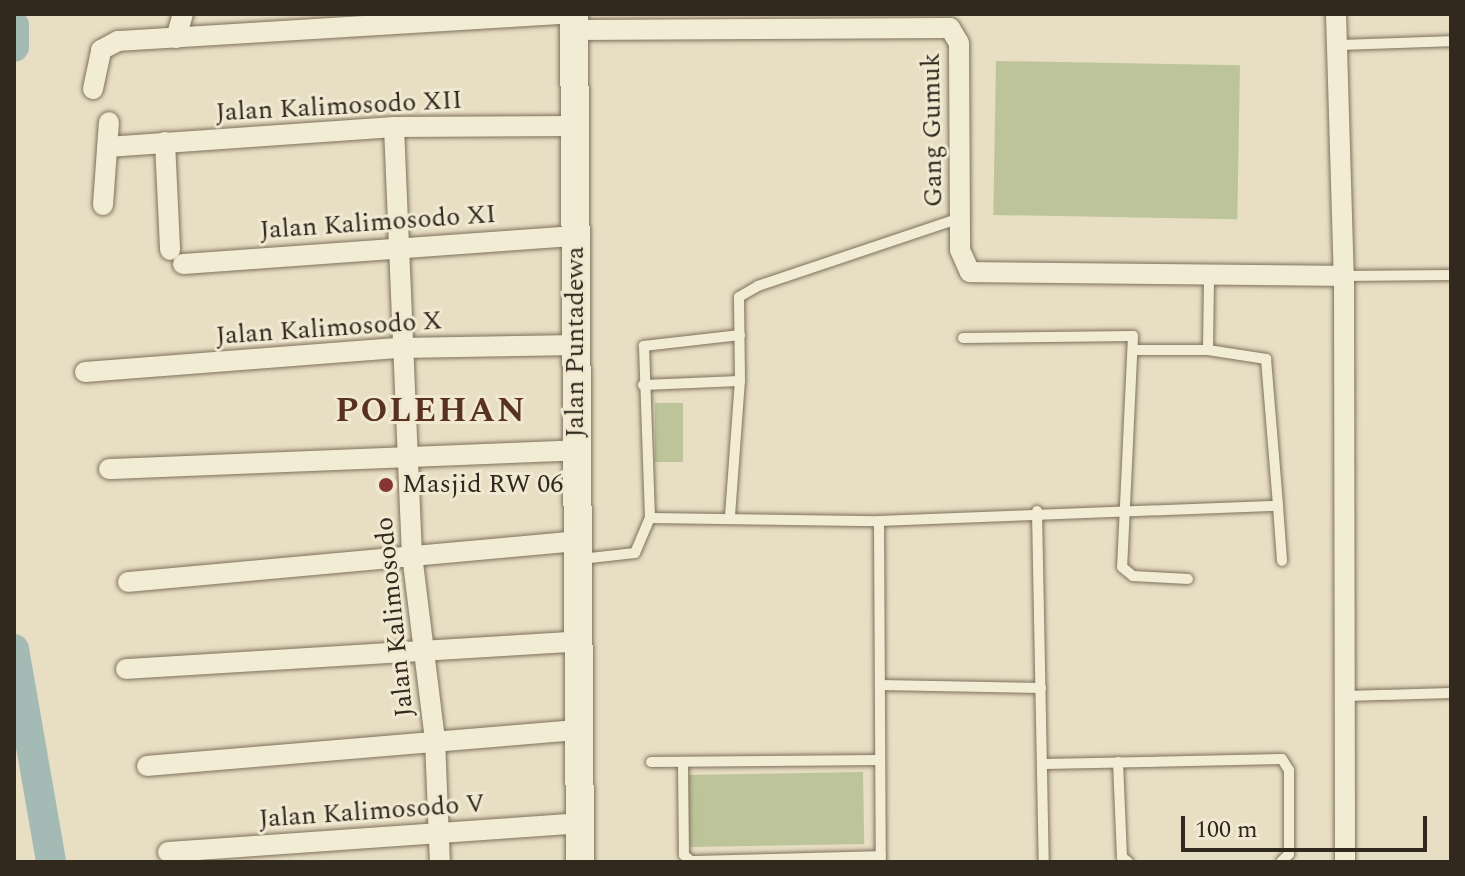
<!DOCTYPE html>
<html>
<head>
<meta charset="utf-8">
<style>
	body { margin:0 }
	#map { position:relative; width:1465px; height:876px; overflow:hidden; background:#e7dec3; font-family:Spectral,serif }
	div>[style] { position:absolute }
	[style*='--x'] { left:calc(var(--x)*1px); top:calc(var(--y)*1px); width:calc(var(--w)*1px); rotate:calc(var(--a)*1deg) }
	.green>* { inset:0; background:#bdc499; transform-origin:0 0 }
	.river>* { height:30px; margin:-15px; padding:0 15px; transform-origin:15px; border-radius:15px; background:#a4bbb5 }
	.roads { filter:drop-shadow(0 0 2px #7f705c) drop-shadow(0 0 2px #7f705c) }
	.lane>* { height:10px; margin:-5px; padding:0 5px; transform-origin:5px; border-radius:5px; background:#f3ecd5 }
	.street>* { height:20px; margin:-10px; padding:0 10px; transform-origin:10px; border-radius:10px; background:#f3ecd5 }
	.secondary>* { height:28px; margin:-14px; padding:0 14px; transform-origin:14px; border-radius:14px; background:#f3ecd5 }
	.dots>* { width:22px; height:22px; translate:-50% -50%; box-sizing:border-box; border:4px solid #f0e8d1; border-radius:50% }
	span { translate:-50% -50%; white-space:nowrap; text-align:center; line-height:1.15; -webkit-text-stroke:6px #f0e8d1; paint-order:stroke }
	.street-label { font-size:26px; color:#31281e }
	.poi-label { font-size:26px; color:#31281e }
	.left { translate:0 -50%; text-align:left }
	.district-label { font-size:34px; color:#583123; font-weight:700; letter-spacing:2px }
	.frame { position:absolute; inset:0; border:16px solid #31281e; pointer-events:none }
	.scale { position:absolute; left:1181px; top:816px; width:246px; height:36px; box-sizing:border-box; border:4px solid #31281e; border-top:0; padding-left:10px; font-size:24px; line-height:28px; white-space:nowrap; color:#31281e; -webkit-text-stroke:6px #f0e8d1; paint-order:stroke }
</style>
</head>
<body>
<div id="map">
	<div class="green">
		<i style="left:996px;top:61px;width:244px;height:154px;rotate:1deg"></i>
		<i style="left:655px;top:403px;width:28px;height:59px"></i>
		<i style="left:863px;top:772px;width:72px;height:175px;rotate:89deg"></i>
	</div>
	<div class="river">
		<i style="--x:14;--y:25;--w:22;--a:90"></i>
		<i style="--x:14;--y:649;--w:216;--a:80.1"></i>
	</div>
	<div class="roads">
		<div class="lane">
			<i style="--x:1338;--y:45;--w:113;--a:-2"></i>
			<i style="--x:1344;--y:276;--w:107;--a:-0.5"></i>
			<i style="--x:740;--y:335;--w:97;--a:173.5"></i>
			<i style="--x:644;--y:346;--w:172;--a:88"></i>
			<i style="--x:650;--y:518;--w:229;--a:0.8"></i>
			<i style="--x:879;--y:521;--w:399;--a:-2.2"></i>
			<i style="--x:1278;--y:506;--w:55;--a:85.8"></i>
			<i style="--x:963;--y:338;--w:170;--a:-0.7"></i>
			<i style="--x:1133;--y:336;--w:231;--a:92.7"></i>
			<i style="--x:1122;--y:567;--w:14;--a:39"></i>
			<i style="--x:1133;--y:576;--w:55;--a:3.1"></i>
			<i style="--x:1134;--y:350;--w:74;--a:0"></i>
			<i style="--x:1208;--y:350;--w:59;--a:8.8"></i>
			<i style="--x:1266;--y:359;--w:147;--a:85.3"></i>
			<i style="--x:1208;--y:350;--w:73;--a:-89.2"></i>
			<i style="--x:643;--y:385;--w:97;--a:-2.4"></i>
			<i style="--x:1037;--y:511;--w:351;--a:88.9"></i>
			<i style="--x:730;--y:516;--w:135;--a:-85.8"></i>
			<i style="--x:740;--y:381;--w:84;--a:-90.7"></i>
			<i style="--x:739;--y:297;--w:22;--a:-30"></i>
			<i style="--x:758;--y:286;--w:213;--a:-18.6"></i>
			<i style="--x:879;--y:521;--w:341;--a:89.7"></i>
			<i style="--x:581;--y:559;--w:54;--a:-6.3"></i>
			<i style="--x:635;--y:553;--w:38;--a:-67"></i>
			<i style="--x:880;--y:685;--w:161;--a:1.1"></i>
			<i style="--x:1347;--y:696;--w:104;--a:-1.7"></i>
			<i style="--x:651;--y:762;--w:229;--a:-0.5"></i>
			<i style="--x:1118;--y:762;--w:95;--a:87.6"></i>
			<i style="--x:1122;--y:857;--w:8;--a:40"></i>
			<i style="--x:683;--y:764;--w:91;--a:89.4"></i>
			<i style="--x:684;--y:855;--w:9;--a:41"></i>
			<i style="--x:691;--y:861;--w:190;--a:-1.5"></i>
			<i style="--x:1044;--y:764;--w:238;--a:-1.2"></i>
			<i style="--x:1282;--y:759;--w:13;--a:58"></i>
			<i style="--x:1289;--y:770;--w:84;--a:90"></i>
			<i style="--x:1289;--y:854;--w:11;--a:135"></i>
		</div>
		<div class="street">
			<i style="--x:1336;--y:14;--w:262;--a:88.3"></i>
			<i style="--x:1344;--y:276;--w:586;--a:89.9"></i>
			<i style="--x:574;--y:30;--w:376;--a:-0.3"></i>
			<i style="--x:950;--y:28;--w:17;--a:59"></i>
			<i style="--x:959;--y:43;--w:207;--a:89.7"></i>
			<i style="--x:960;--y:250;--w:24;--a:66"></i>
			<i style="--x:970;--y:272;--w:374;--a:0.6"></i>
			<i style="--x:176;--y:38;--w:25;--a:-74"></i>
			<i style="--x:93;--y:89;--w:40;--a:-78"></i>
			<i style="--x:101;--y:50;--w:19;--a:-28"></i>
			<i style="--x:118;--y:41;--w:444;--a:-3.5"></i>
			<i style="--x:394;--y:127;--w:428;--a:87.6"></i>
			<i style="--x:412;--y:555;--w:186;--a:82.9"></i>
			<i style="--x:435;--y:740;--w:122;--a:87.7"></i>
			<i style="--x:165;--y:142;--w:108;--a:87.3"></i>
			<i style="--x:107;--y:147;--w:288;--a:-4"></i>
			<i style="--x:394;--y:127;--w:181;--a:-0.3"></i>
			<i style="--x:103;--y:205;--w:83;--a:-85.9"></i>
			<i style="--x:183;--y:264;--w:394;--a:-4.1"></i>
			<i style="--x:85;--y:372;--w:316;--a:-4.4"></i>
			<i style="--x:400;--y:348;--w:177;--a:-1"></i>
			<i style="--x:109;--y:469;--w:466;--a:-2.3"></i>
			<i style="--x:128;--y:582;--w:452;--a:-5.2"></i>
			<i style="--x:126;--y:669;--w:454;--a:-3.5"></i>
			<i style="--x:147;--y:766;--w:433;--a:-4.8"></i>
			<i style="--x:168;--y:852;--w:413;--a:-4"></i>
		</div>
		<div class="secondary">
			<i style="--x:574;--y:14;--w:848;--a:89.59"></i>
		</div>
	</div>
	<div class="dots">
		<i style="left:386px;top:485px;background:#863734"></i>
	</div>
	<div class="street-label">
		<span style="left:339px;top:107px;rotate:-3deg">Jalan Kalimosodo XII</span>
		<span style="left:933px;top:130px;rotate:-91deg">Gang Gumuk</span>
		<span style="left:378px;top:223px;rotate:-4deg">Jalan Kalimosodo XI</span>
		<span style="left:329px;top:329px;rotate:-4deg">Jalan Kalimosodo X</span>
		<span style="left:576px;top:342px;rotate:-90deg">Jalan Puntadewa</span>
		<span style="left:395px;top:617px;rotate:-96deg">Jalan Kalimosodo</span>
		<span style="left:372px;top:812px;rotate:-4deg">Jalan Kalimosodo V</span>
	</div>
	<div class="poi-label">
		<span class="left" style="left:402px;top:485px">Masjid RW 06</span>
	</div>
	<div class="district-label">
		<span style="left:431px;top:412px">POLEHAN</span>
	</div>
	<div class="frame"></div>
	<div class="scale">100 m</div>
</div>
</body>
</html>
